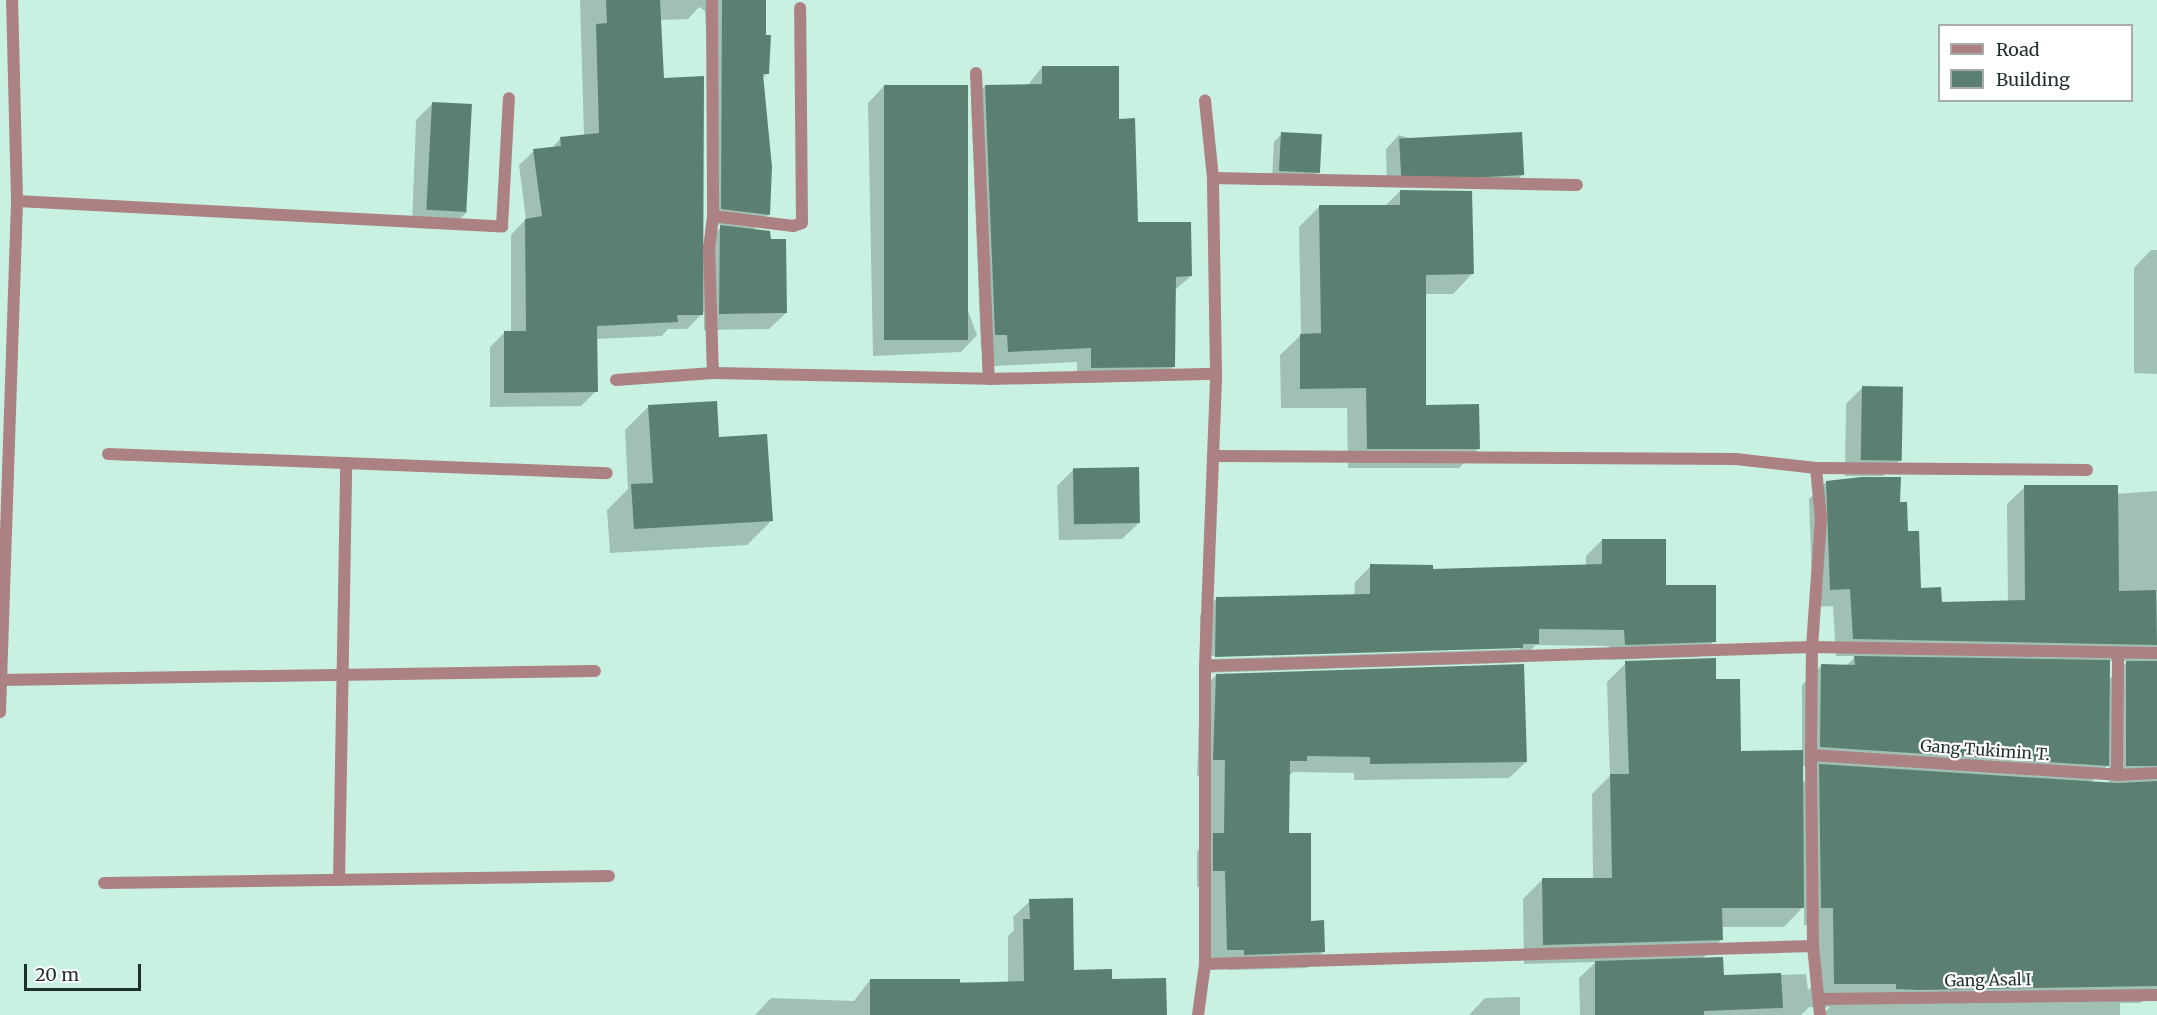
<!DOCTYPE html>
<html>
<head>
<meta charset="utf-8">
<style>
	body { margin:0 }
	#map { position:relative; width:2157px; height:1015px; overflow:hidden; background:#c8f1e1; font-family:Merriweather,serif }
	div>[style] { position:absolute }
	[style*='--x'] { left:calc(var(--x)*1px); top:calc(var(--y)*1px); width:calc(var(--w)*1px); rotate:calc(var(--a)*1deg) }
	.shadow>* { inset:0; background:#0003 }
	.building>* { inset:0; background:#5b8072; transform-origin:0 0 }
	.minor>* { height:12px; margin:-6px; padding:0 6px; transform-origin:6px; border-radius:6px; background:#ab8183 }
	span { translate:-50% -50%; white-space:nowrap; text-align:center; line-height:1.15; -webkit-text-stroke:4.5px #fff; paint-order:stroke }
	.street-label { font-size:16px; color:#1f2f29 }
	.legend { position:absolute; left:1938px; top:24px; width:195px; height:78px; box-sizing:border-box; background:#fff; border:2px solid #a5aca9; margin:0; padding:8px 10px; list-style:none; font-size:18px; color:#1f2f29 }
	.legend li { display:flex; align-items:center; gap:12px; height:30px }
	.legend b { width:30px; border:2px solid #a5aca9 }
	.scale { position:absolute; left:24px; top:964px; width:117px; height:27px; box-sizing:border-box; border:3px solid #1f2f29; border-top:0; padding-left:8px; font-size:18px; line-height:21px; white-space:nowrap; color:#1f2f29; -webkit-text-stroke:4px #fff; paint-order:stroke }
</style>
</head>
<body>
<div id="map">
	<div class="shadow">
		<i style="clip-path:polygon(evenodd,498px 0,764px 0,767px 74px,762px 78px,769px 214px,752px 231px,786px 313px,769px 329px,704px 330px,704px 312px,687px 329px,668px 329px,662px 336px,595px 339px,596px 391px,581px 406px,490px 407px,490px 347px,504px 333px,511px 333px,511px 235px,526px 219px,519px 165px,534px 151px,551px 149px,561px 138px,584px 136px,580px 0,498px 0,699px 7px,705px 11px,709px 90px,707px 223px,723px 225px,702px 246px,663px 80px,660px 20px,688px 19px,699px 7px)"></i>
		<i style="clip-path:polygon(1042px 67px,1118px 120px,1136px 224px,1191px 276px,1174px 291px,1174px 366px,1159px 381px,1077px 383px,1077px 362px,994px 366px,993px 349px,981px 349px,971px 101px,985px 86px,1028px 85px)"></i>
		<i style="clip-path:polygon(884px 86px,977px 335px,961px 352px,873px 356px,868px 103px)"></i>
		<i style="clip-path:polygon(432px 104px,467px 212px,450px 228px,412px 226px,416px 120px)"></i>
		<i style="clip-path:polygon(1282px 134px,1319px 171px,1311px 179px,1272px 179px,1274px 142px)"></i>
		<i style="clip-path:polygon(1399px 135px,1522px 175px,1509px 188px,1387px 186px,1386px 149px)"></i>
		<i style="clip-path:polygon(1400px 191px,1472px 274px,1453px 294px,1424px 294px,1424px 407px,1478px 449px,1459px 468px,1348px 468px,1347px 408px,1281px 408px,1280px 355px,1301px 335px,1299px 227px,1319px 207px,1385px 206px)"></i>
		<i style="clip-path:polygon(2151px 250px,2157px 250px,2157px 374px,2134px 373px,2134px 268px)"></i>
		<i style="clip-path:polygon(1862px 388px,1900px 460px,1883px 476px,1845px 476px,1846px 404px)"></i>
		<i style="clip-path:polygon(649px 406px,717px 438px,771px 521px,747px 545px,610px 553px,607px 510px,628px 489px,625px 430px)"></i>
		<i style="clip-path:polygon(1074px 469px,1139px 523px,1122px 539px,1059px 540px,1057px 486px)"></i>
		<i style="clip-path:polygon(evenodd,1826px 482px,1899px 504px,1920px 590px,1940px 603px,2008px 602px,2007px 504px,2025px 487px,2116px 494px,2157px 491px,2157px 991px,2140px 1003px,2120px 1003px,2120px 1015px,1822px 1015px,1830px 1007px,1809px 1007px,1801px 1015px,1580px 1015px,1579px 978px,1596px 962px,1524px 964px,1523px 899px,1542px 880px,1593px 879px,1592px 794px,1610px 776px,1607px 682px,1626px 663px,1715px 681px,1740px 753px,1802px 751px,1802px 685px,1821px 666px,1846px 666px,1856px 656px,1836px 656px,1833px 606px,1813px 607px,1809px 499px,1826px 482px,2108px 661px,2128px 661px,2108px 681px,2108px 661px,1826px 482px,2109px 764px,2109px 784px,2090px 783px,2109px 764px,1826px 482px,1801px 766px,1818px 767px,1802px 784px,1801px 766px,1826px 482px,1804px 906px,1804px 925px,1816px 925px,1817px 981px,1808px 990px,1806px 974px,1722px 977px,1702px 959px,1721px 940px,1721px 927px,1784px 927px,1804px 906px)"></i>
		<i style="clip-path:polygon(evenodd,1602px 540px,1664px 587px,1714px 641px,1698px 657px,1609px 660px,1609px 646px,1536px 645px,1521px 659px,1506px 663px,1200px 673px,1200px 615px,1216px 599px,1354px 596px,1355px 582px,1371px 566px,1431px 570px,1586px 566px,1586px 556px,1602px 540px,1523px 646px,1520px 649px,1208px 659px,1208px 656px,1523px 646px)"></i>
		<i style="clip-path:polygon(1216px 675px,1526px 762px,1509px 778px,1354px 780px,1354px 773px,1293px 772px,1288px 777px,1287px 835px,1310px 922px,1323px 952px,1307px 968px,1228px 970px,1228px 966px,1211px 966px,1209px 887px,1197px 887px,1197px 851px,1209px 840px,1209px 776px,1197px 776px,1200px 692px)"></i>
		<i style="clip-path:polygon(1030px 901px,1072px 971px,1111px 980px,1165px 1015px,755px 1015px,771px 998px,854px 1001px,870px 980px,1008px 983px,1008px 936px,1014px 930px,1013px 917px)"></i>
		<i style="clip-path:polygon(1520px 997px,1520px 1015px,1380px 1015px,1469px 1015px,1485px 998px)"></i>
	</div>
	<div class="building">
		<i style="clip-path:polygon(606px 0,660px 0,664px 78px,704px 76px,703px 315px,677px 315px,678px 322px,597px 326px,598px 392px,504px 393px,504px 331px,526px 331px,525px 219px,542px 216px,533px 149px,561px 146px,560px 137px,599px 133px,596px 24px,607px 23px)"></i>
		<i style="clip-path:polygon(722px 0,766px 0,766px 35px,771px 35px,769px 74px,763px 74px,772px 167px,770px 215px,721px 209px)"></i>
		<i style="clip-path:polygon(1042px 66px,1119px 66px,1119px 119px,1135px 118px,1138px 222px,1191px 222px,1192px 276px,1176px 277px,1175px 367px,1091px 368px,1091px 348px,1008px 352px,1007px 335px,995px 335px,985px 85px,1042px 84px)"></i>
		<i style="left:884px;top:85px;width:84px;height:255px"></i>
		<i style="left:432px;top:102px;width:40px;height:108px;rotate:3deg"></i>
		<i style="left:1281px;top:132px;width:41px;height:39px;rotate:3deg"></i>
		<i style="left:1522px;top:132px;width:43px;height:123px;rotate:87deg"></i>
		<i style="clip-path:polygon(1400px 190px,1472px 191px,1474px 274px,1426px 275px,1426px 405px,1479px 404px,1480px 449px,1367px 449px,1366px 388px,1300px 389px,1300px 334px,1321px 333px,1319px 205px,1400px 205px)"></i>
		<i style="clip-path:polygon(720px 225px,770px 231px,771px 239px,786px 239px,787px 313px,719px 314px)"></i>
		<i style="left:1862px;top:386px;width:41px;height:74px;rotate:1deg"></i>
		<i style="clip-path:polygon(717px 401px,719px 437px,767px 434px,773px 521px,634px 529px,631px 484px,653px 483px,648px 405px)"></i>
		<i style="left:1139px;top:467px;width:56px;height:66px;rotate:89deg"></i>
		<i style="clip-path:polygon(1861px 477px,1901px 477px,1900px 502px,1907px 502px,1908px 531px,1919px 531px,1921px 588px,1941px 587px,1942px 602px,2025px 600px,2024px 485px,2118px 485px,2119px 591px,2156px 590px,2157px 645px,1853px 639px,1850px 589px,1830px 590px,1826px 481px)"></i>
		<i style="clip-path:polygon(1602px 539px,1666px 539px,1666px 585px,1716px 585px,1716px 642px,1625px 645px,1624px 630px,1539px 629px,1539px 644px,1523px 644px,1523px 648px,1215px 657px,1216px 597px,1370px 594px,1370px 564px,1433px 565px,1433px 569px,1602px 564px)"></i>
		<i style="clip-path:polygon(1854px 656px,2110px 660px,2109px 766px,1820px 747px,1821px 664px,1855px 665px)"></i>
		<i style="clip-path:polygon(1716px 658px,1716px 679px,1740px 679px,1741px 751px,1803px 750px,1804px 908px,1722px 908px,1723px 940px,1543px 945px,1542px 878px,1612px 878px,1610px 774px,1629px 774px,1625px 661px)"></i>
		<i style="left:2126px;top:661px;width:31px;height:105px"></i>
		<i style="clip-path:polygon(1524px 664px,1527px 762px,1370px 764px,1370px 757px,1307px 756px,1307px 761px,1290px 761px,1289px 833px,1311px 833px,1311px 921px,1324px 920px,1325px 952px,1244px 955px,1244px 950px,1227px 950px,1225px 871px,1213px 871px,1213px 833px,1224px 833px,1225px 760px,1213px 760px,1216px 674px)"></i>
		<i style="clip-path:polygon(1819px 764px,2117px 783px,2157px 781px,2157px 986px,1919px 990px,1896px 989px,1896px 984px,1834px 984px,1833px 908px,1821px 908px)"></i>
		<i style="clip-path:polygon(1073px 898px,1074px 970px,1112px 969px,1112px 979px,1166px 978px,1167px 1015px,870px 1015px,870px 979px,960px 979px,960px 983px,1024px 981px,1023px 919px,1030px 919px,1029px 899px)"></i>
		<i style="clip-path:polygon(1723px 957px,1724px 975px,1781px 973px,1783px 1008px,1704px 1011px,1704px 1015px,1595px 1015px,1595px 961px)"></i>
	</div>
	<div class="minor">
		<i style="--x:712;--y:0;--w:216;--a:89.7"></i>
		<i style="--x:713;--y:216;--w:31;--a:97"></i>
		<i style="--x:709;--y:247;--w:126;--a:88.2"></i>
		<i style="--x:713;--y:373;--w:276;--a:1.2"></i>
		<i style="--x:989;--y:379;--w:227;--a:-1.3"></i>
		<i style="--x:976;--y:73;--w:306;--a:87.6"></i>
		<i style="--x:1213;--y:178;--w:364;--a:1.1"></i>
		<i style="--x:17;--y:201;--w:486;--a:3"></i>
		<i style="--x:502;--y:226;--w:128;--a:-86.9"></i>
		<i style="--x:713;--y:216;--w:81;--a:7.1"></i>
		<i style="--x:793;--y:226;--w:9;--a:-18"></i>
		<i style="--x:802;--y:223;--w:215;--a:-90.5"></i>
		<i style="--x:616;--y:380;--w:97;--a:-4.1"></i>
		<i style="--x:108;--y:454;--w:499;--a:2.2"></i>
		<i style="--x:1213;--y:456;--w:523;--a:0.33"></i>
		<i style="--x:1736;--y:459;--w:81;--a:6.4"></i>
		<i style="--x:1205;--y:666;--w:607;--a:-1.79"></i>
		<i style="--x:1812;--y:647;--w:345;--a:1"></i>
		<i style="--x:0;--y:680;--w:595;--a:-0.87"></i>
		<i style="--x:0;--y:712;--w:511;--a:-88.09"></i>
		<i style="--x:17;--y:201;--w:201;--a:-91.4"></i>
		<i style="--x:1811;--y:755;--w:307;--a:3.7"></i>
		<i style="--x:2117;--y:775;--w:40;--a:-2.9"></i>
		<i style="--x:2117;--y:775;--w:120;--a:-89.5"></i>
		<i style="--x:339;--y:880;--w:417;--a:-89"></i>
		<i style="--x:104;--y:883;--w:505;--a:-0.79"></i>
		<i style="--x:1205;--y:964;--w:608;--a:-1.7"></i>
		<i style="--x:1820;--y:999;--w:337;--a:-0.7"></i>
		<i style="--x:1198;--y:1015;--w:51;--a:-82.2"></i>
		<i style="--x:1205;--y:964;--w:298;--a:-90"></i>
		<i style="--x:1205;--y:666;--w:292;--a:-87.8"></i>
		<i style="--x:1216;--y:374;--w:196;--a:-90.9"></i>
		<i style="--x:1213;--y:178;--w:78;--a:-95.9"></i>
		<i style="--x:1820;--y:1015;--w:69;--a:-95.8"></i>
		<i style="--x:1813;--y:946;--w:191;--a:-90.6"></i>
		<i style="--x:1811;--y:755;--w:108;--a:-89.5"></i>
		<i style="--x:1812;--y:647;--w:128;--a:-86"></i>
		<i style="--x:1821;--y:519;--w:51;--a:-95.6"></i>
		<i style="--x:1816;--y:468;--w:271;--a:0.4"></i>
	</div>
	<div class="street-label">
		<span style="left:1985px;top:750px;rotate:4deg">Gang Tukimin T.</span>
		<span style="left:1988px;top:980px;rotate:-1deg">Gang Asal I</span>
	</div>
	<ul class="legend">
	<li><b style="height:8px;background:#ab8183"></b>Road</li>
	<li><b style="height:16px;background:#5b8072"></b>Building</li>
	</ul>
	<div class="scale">20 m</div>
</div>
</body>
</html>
